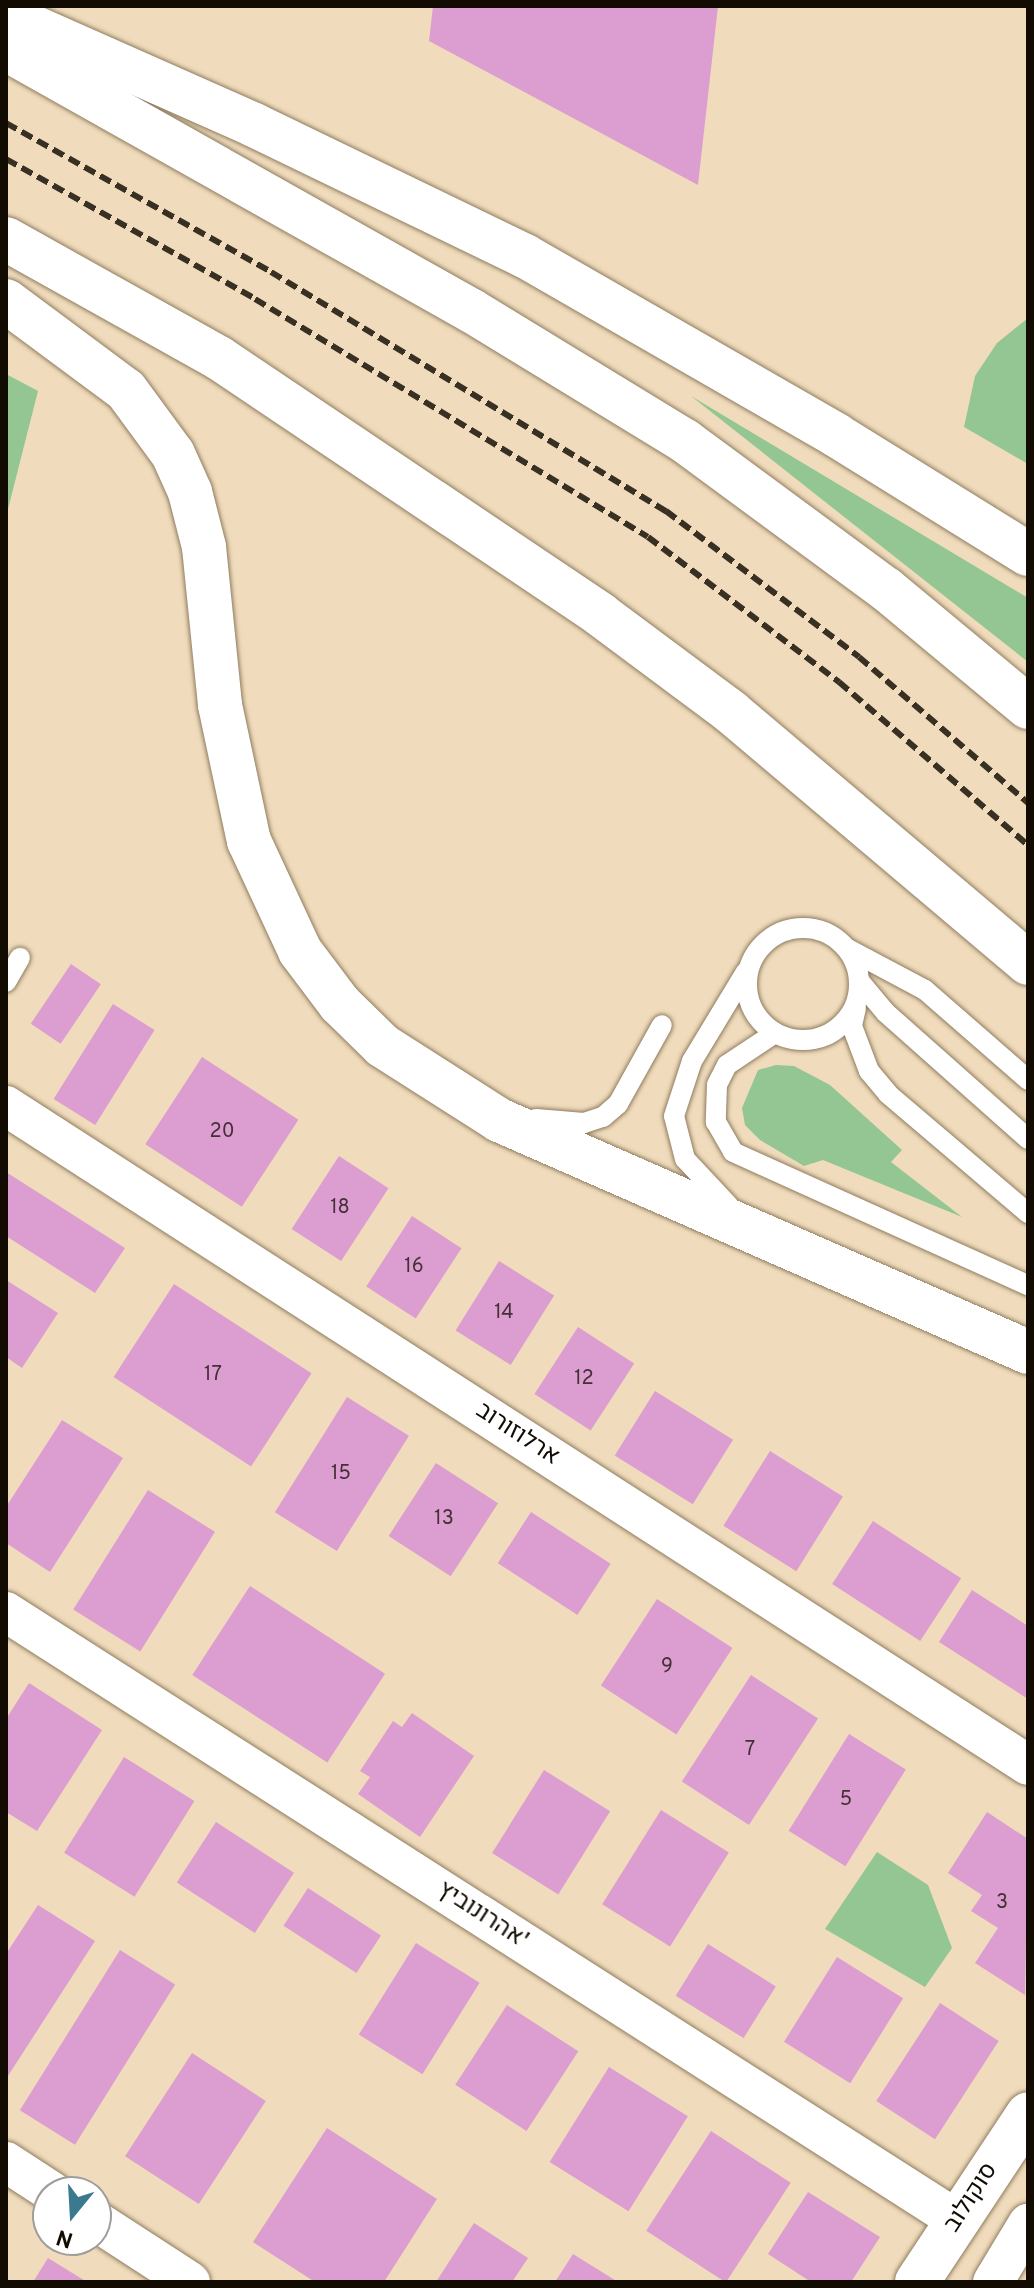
<!DOCTYPE html>
<html>
<head>
<meta charset="utf-8">
<style>
	body { margin:0 }
	#map { position:relative; width:1034px; height:2288px; overflow:hidden; background:#f0dcbc; font-family:Overpass,Heebo,sans-serif }
	div>[style] { position:absolute }
	[style*='--x'] { left:calc(var(--x)*1px); top:calc(var(--y)*1px); width:calc(var(--w)*1px); rotate:calc(var(--a)*1deg) }
	.green>* { inset:0; background:#93c692 }
	.building>* { inset:0; background:#dc9dd0; transform-origin:0 0 }
	.roads { filter:drop-shadow(0 0 2px #8f7c5f) drop-shadow(0 0 2px #8f7c5f) }
	.lane>* { height:20px; margin:-10px; padding:0 10px; transform-origin:10px; border-radius:10px; background:#fff }
	.lane>.ring { margin:-10px; padding:0; box-sizing:content-box; background:none; border:20px solid #fff; border-radius:50% }
	.street>* { height:40px; margin:-20px; padding:0 20px; transform-origin:20px; border-radius:20px; background:#fff }
	.secondary>* { height:44px; margin:-22px; padding:0 22px; transform-origin:22px; border-radius:22px; background:#fff }
	.highway>* { height:44px; margin:-22px; padding:0 22px; transform-origin:22px; border-radius:22px; background:#fff }
	.rail>* { height:6px; margin-top:-3px; transform-origin:0; background:repeating-linear-gradient(90deg,#383023 0 12px,transparent 0 18px) }
	span { translate:-50% -50%; white-space:nowrap; text-align:center; line-height:1.15; -webkit-text-stroke:8px #fff; paint-order:stroke }
	.number-label { font-size:20px; color:#443036 }
	.number-label span { -webkit-text-stroke-width:0 }
	.street-label { font-size:24px; color:#110b02 }
	.frame { position:absolute; inset:0; border:8px solid #110b02; pointer-events:none }
	.north { position:absolute; left:32px; top:2176px; width:80px; height:80px; box-sizing:border-box; background:#fff; border:2px solid #a09d9a; border-radius:50%; rotate:198deg; font-size:22px; font-weight:700; line-height:32px; text-align:center; color:#110b02 }
	.north::after { content:''; display:block; margin:auto; width:28px; height:36px; background:#3a798e; clip-path:polygon(50% 0,100% 100%,50% 72%,0 100%) }
</style>
</head>
<body>
<div id="map">
	<div class="green">
		<i style="clip-path:polygon(1028px 318px,1028px 464px,964px 427px,975px 376px,997px 343px)"></i>
		<i style="clip-path:polygon(6px 374px,38px 391px,6px 517px)"></i>
		<i style="clip-path:polygon(691px 396px,1028px 598px,1028px 662px)"></i>
		<i style="clip-path:polygon(776px 1065px,794px 1066px,830px 1085px,902px 1150px,891px 1162px,962px 1217px,823px 1160px,804px 1166px,760px 1140px,745px 1125px,742px 1108px,758px 1070px)"></i>
		<i style="clip-path:polygon(877px 1852px,928px 1885px,952px 1948px,925px 1987px,825px 1929px)"></i>
	</div>
	<div class="building">
		<i style="clip-path:polygon(433px 6px,718px 6px,698px 185px,429px 41px)"></i>
		<i style="left:71px;top:964px;width:36px;height:72px;rotate:34deg"></i>
		<i style="left:113px;top:1004px;width:49px;height:112px;rotate:32deg"></i>
		<i style="left:202px;top:1057px;width:115px;height:104px;rotate:33deg"></i>
		<i style="left:339px;top:1156px;width:59px;height:87px;rotate:33deg"></i>
		<i style="clip-path:polygon(6px 1172px,125px 1248px,95px 1293px,6px 1236px)"></i>
		<i style="left:412px;top:1216px;width:59px;height:84px;rotate:33deg"></i>
		<i style="left:499px;top:1261px;width:65px;height:82px;rotate:32deg"></i>
		<i style="clip-path:polygon(6px 1280px,58px 1313px,22px 1368px,6px 1357px)"></i>
		<i style="left:174px;top:1284px;width:164px;height:111px;rotate:33deg"></i>
		<i style="left:578px;top:1327px;width:67px;height:80px;rotate:33deg"></i>
		<i style="left:655px;top:1391px;width:92px;height:76px;rotate:32deg"></i>
		<i style="left:347px;top:1397px;width:73px;height:136px;rotate:32deg"></i>
		<i style="clip-path:polygon(62px 1420px,123px 1458px,50px 1572px,6px 1543px,6px 1507px)"></i>
		<i style="left:770px;top:1451px;width:86px;height:88px;rotate:32deg"></i>
		<i style="left:436px;top:1463px;width:74px;height:87px;rotate:33deg"></i>
		<i style="left:148px;top:1490px;width:79px;height:141px;rotate:32deg"></i>
		<i style="left:531px;top:1512px;width:95px;height:61px;rotate:33deg"></i>
		<i style="left:873px;top:1521px;width:105px;height:75px;rotate:33deg"></i>
		<i style="left:250px;top:1586px;width:161px;height:106px;rotate:33deg"></i>
		<i style="clip-path:polygon(972px 1590px,1028px 1626px,1028px 1699px,939px 1642px)"></i>
		<i style="left:657px;top:1599px;width:90px;height:103px;rotate:33deg"></i>
		<i style="left:751px;top:1675px;width:80px;height:127px;rotate:33deg"></i>
		<i style="clip-path:polygon(29px 1683px,102px 1730px,37px 1831px,6px 1812px,6px 1719px)"></i>
		<i style="clip-path:polygon(412px 1713px,474px 1756px,420px 1837px,358px 1794px,370px 1777px,360px 1771px,393px 1721px,402px 1727px)"></i>
		<i style="left:849px;top:1734px;width:67px;height:114px;rotate:32deg"></i>
		<i style="left:124px;top:1757px;width:83px;height:113px;rotate:32deg"></i>
		<i style="left:544px;top:1770px;width:78px;height:98px;rotate:32deg"></i>
		<i style="left:661px;top:1810px;width:80px;height:111px;rotate:32deg"></i>
		<i style="clip-path:polygon(987px 1812px,1028px 1839px,1025px 1995px,975px 1963px,998px 1928px,971px 1911px,982px 1895px,948px 1873px)"></i>
		<i style="left:216px;top:1822px;width:93px;height:72px;rotate:33deg"></i>
		<i style="left:308px;top:1888px;width:87px;height:45px;rotate:33deg"></i>
		<i style="clip-path:polygon(38px 1905px,95px 1941px,6px 2079px,6px 1954px)"></i>
		<i style="left:416px;top:1943px;width:75px;height:108px;rotate:32deg"></i>
		<i style="left:708px;top:1944px;width:80px;height:61px;rotate:32deg"></i>
		<i style="left:120px;top:1950px;width:65px;height:189px;rotate:32deg"></i>
		<i style="left:837px;top:1957px;width:78px;height:100px;rotate:32deg"></i>
		<i style="left:940px;top:2003px;width:70px;height:117px;rotate:33deg"></i>
		<i style="left:507px;top:2005px;width:85px;height:95px;rotate:33deg"></i>
		<i style="left:192px;top:2053px;width:88px;height:123px;rotate:33deg"></i>
		<i style="left:609px;top:2067px;width:93px;height:112px;rotate:32deg"></i>
		<i style="clip-path:polygon(327px 2128px,437px 2199px,384px 2282px,315px 2282px,253px 2242px)"></i>
		<i style="left:711px;top:2131px;width:95px;height:119px;rotate:33deg"></i>
		<i style="clip-path:polygon(808px 2192px,880px 2237px,851px 2282px,811px 2282px,768px 2254px)"></i>
		<i style="clip-path:polygon(474px 2223px,528px 2258px,512px 2282px,436px 2282px)"></i>
		<i style="clip-path:polygon(573px 2254px,618px 2282px,555px 2282px)"></i>
		<i style="clip-path:polygon(48px 2258px,87px 2282px,33px 2282px)"></i>
	</div>
	<div class="roads">
		<div class="lane">
			<i class="ring" style="left:747px;top:928px;width:92px;height:92px"></i>
			<i style="--x:848;--y:949;--w:87;--a:28"></i>
			<i style="--x:925;--y:990;--w:137;--a:41.1"></i>
			<i style="--x:6;--y:982;--w:28;--a:-60"></i>
			<i style="--x:860;--y:982;--w:39;--a:50"></i>
			<i style="--x:885;--y:1012;--w:191;--a:41.6"></i>
			<i style="--x:856;--y:1008;--w:18;--a:103"></i>
			<i style="--x:852;--y:1026;--w:48;--a:69.3"></i>
			<i style="--x:869;--y:1071;--w:30;--a:50"></i>
			<i style="--x:888;--y:1094;--w:184;--a:40.4"></i>
			<i style="--x:775;--y:1033;--w:58;--a:146.3"></i>
			<i style="--x:727;--y:1065;--w:22;--a:117"></i>
			<i style="--x:717;--y:1085;--w:37;--a:92"></i>
			<i style="--x:716;--y:1122;--w:34;--a:60"></i>
			<i style="--x:733;--y:1152;--w:324;--a:24.3"></i>
			<i style="--x:536;--y:1119;--w:48;--a:4.8"></i>
			<i style="--x:584;--y:1123;--w:20;--a:-18"></i>
			<i style="--x:603;--y:1117;--w:20;--a:-41"></i>
			<i style="--x:618;--y:1104;--w:90;--a:-60.9"></i>
			<i style="--x:729;--y:1206;--w:64;--a:-133.1"></i>
			<i style="--x:685;--y:1159;--w:44;--a:-104.3"></i>
			<i style="--x:674;--y:1116;--w:58;--a:-71.9"></i>
			<i style="--x:692;--y:1061;--w:104;--a:-58.8"></i>
		</div>
		<div class="street">
			<i style="--x:6;--y:1106;--w:1216;--a:32.81"></i>
			<i style="--x:6;--y:1612;--w:1129;--a:32.59"></i>
			<i style="--x:6;--y:2162;--w:55;--a:33.1"></i>
			<i style="--x:96;--y:2221;--w:112;--a:33"></i>
			<i style="--x:993;--y:2282;--w:68;--a:-58.9"></i>
		</div>
		<div class="secondary">
			<i style="--x:917;--y:2282;--w:201;--a:-56.5"></i>
		</div>
		<div class="highway">
			<i style="--x:6;--y:15;--w:271;--a:23.9"></i>
			<i style="--x:254;--y:125;--w:301;--a:25.8"></i>
			<i style="--x:525;--y:256;--w:359;--a:29.9"></i>
			<i style="--x:836;--y:435;--w:226;--a:31.8"></i>
			<i style="--x:6;--y:49;--w:535;--a:29.35"></i>
			<i style="--x:472;--y:311;--w:250;--a:31.4"></i>
			<i style="--x:685;--y:441;--w:250;--a:36.4"></i>
			<i style="--x:886;--y:589;--w:185;--a:39.7"></i>
			<i style="--x:6;--y:239;--w:244;--a:29.2"></i>
			<i style="--x:219;--y:358;--w:460;--a:33.9"></i>
			<i style="--x:601;--y:615;--w:162;--a:36.7"></i>
			<i style="--x:731;--y:712;--w:389;--a:40.2"></i>
			<i style="--x:6;--y:301;--w:149;--a:36.6"></i>
			<i style="--x:126;--y:390;--w:79;--a:53.7"></i>
			<i style="--x:173;--y:454;--w:42;--a:65.9"></i>
			<i style="--x:190;--y:492;--w:57;--a:75.7"></i>
			<i style="--x:204;--y:547;--w:159;--a:84.2"></i>
			<i style="--x:220;--y:705;--w:139;--a:78"></i>
			<i style="--x:249;--y:841;--w:121;--a:65.1"></i>
			<i style="--x:300;--y:951;--w:66;--a:53"></i>
			<i style="--x:340;--y:1004;--w:60;--a:44.3"></i>
			<i style="--x:383;--y:1046;--w:138;--a:32.5"></i>
			<i style="--x:499;--y:1120;--w:578;--a:23.68"></i>
		</div>
	</div>
	<div class="rail">
		<i style="--x:6;--y:123;--w:304;--a:29.3"></i>
		<i style="--x:271;--y:272;--w:462;--a:31.2"></i>
		<i style="--x:666;--y:511;--w:242;--a:37.1"></i>
		<i style="--x:859;--y:657;--w:223;--a:40.8"></i>
		<i style="--x:6;--y:159;--w:286;--a:29.3"></i>
		<i style="--x:255;--y:299;--w:459;--a:31.2"></i>
		<i style="--x:648;--y:537;--w:240;--a:37.2"></i>
		<i style="--x:839;--y:682;--w:250;--a:40.8"></i>
	</div>
	<div class="number-label">
		<span style="left:222px;top:1132px">20</span>
		<span style="left:340px;top:1208px">18</span>
		<span style="left:414px;top:1267px">16</span>
		<span style="left:504px;top:1313px">14</span>
		<span style="left:213px;top:1375px">17</span>
		<span style="left:584px;top:1379px">12</span>
		<span style="left:341px;top:1474px">15</span>
		<span style="left:444px;top:1519px">13</span>
		<span style="left:667px;top:1667px">9</span>
		<span style="left:750px;top:1750px">7</span>
		<span style="left:846px;top:1800px">5</span>
		<span style="left:1002px;top:1903px">3</span>
	</div>
	<div class="street-label">
		<span style="left:517px;top:1435px;rotate:33deg">ארלוזורוב</span>
		<span style="left:482px;top:1916px;rotate:33deg">אהרונוביץ'</span>
		<span style="left:972px;top:2198px;rotate:-57deg">סוקולוב</span>
	</div>
	<div class="frame"></div>
	<div class="north">N</div>
</div>
</body>
</html>
